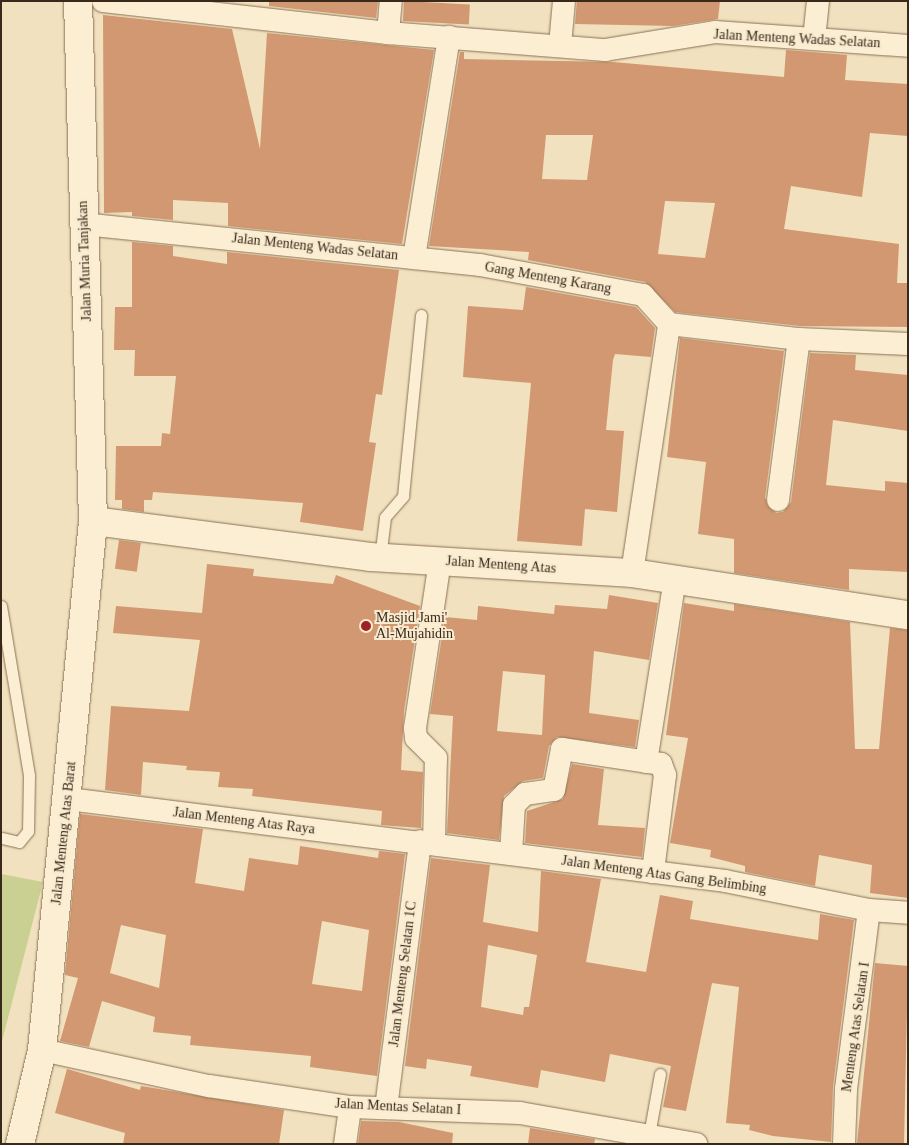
<!DOCTYPE html>
<html>
<head>
<meta charset="utf-8">
<style>
	body { margin:0 }
	#map { position:relative; width:909px; height:1145px; overflow:hidden; background:#f1e1bf; font-family:Georgia,serif }
	div>[style] { position:absolute }
	[style*='--x'] { left:calc(var(--x)*1px); top:calc(var(--y)*1px); width:calc(var(--w)*1px); rotate:calc(var(--a)*1deg) }
	.green>* { inset:0; background:#c9d092 }
	.building>* { inset:0; background:#d29871; transform-origin:0 0 }
	.roads { filter:drop-shadow(0 0 1px #8b7156) drop-shadow(0 0 1px #8b7156) }
	.service>* { height:11px; margin:-5.5px; padding:0 5.5px; transform-origin:5.5px; border-radius:5.5px; background:#fbeed2 }
	.minor>* { height:22px; margin:-11px; padding:0 11px; transform-origin:11px; border-radius:11px; background:#fbeed2 }
	.tertiary>* { height:28px; margin:-14px; padding:0 14px; transform-origin:14px; border-radius:14px; background:#fbeed2 }
	.dots>* { width:14px; height:14px; translate:-50% -50%; box-sizing:border-box; border:2px solid #f8ebcf; border-radius:50% }
	span { translate:-50% -50%; white-space:nowrap; text-align:center; line-height:1.15; -webkit-text-stroke:4px #f8ebcf; paint-order:stroke }
	.street-label { font-size:14px; color:#39291b }
	.poi-label { font-size:14px; color:#39291b }
	.left { translate:0 -50%; text-align:left }
	.frame { position:absolute; inset:0; border:2px solid #39291b; pointer-events:none }
</style>
</head>
<body>
<div id="map">
	<div class="green">
		<i style="clip-path:polygon(1px 874px,43px 882px,1px 1045px)"></i>
	</div>
	<div class="building">
		<i style="clip-path:polygon(269px 1px,378px 1px,376px 18px,269px 6px)"></i>
		<i style="left:404px;top:1px;width:66px;height:20px;rotate:3deg"></i>
		<i style="clip-path:polygon(577px 1px,720px 1px,718px 19px,673px 26px,575px 24px)"></i>
		<i style="clip-path:polygon(103px 15px,232px 29px,260px 149px,267px 33px,434px 50px,402px 244px,228px 226px,228px 203px,173px 200px,173px 220px,132px 216px,132px 212px,104px 213px)"></i>
		<i style="clip-path:polygon(evenodd,786px 50px,847px 55px,845px 80px,908px 84px,908px 136px,870px 133px,862px 197px,791px 186px,784px 229px,899px 244px,897px 283px,908px 283px,908px 327px,800px 326px,675px 312px,645px 282px,528px 260px,529px 252px,429px 246px,460px 52px,464px 52px,464px 59px,613px 62px,784px 77px,786px 50px,546px 135px,593px 135px,587px 180px,542px 179px,546px 135px,786px 50px,665px 201px,715px 203px,705px 258px,658px 254px,665px 201px)"></i>
		<i style="clip-path:polygon(132px 242px,173px 246px,173px 256px,227px 264px,227px 252px,399px 270px,382px 395px,376px 394px,369px 442px,376px 443px,363px 531px,300px 522px,303px 503px,153px 492px,152px 500px,144px 500px,144px 512px,122px 509px,122px 500px,115px 500px,116px 446px,161px 446px,162px 433px,170px 434px,176px 376px,134px 376px,135px 350px,114px 350px,115px 307px,132px 307px)"></i>
		<i style="clip-path:polygon(526px 287px,636px 307px,655px 328px,651px 357px,615px 354px,613px 360px,606px 430px,624px 431px,617px 512px,585px 509px,582px 546px,517px 541px,531px 383px,463px 377px,468px 306px,523px 310px)"></i>
		<i style="clip-path:polygon(680px 338px,784px 351px,765px 498px,776px 513px,783px 512px,791px 502px,810px 353px,856px 355px,855px 370px,908px 375px,908px 431px,833px 420px,826px 485px,885px 491px,885px 481px,908px 483px,908px 572px,849px 569px,849px 590px,734px 573px,734px 539px,698px 534px,706px 462px,667px 457px)"></i>
		<i style="left:119px;top:540px;width:22px;height:29px;rotate:8deg"></i>
		<i style="clip-path:polygon(207px 564px,254px 569px,253px 576px,333px 584px,336px 575px,420px 606px,404px 711px,401px 770px,423px 772px,421px 828px,381px 825px,382px 811px,252px 796px,253px 789px,218px 787px,220px 772px,186px 770px,187px 766px,143px 762px,141px 795px,105px 790px,111px 706px,189px 711px,200px 640px,113px 633px,116px 606px,202px 613px)"></i>
		<i style="clip-path:polygon(evenodd,609px 595px,658px 603px,649px 660px,594px 651px,589px 713px,639px 720px,635px 747px,557px 737px,549px 746px,543px 778px,523px 781px,504px 796px,499px 840px,447px 833px,453px 716px,430px 714px,445px 617px,477px 620px,478px 606px,554px 614px,555px 605px,607px 609px,609px 595px,503px 671px,545px 675px,542px 735px,497px 731px,503px 671px)"></i>
		<i style="clip-path:polygon(684px 603px,734px 611px,734px 604px,850px 622px,855px 749px,879px 749px,890px 628px,908px 630px,908px 898px,870px 893px,872px 865px,819px 855px,815px 886px,745px 872px,745px 866px,710px 857px,711px 850px,670px 843px,688px 738px,666px 735px)"></i>
		<i style="clip-path:polygon(572px 764px,604px 769px,598px 825px,645px 828px,642px 857px,525px 843px,527px 811px,563px 799px)"></i>
		<i style="clip-path:polygon(evenodd,80px 814px,203px 829px,195px 883px,244px 891px,249px 858px,298px 865px,300px 846px,378px 858px,379px 851px,405px 854px,377px 1076px,310px 1067px,311px 1056px,190px 1045px,191px 1036px,153px 1032px,155px 1017px,102px 1001px,89px 1047px,60px 1041px,78px 978px,65px 975px,80px 814px,322px 921px,369px 930px,362px 991px,312px 984px,322px 921px,80px 814px,121px 925px,166px 935px,159px 988px,110px 973px,121px 925px)"></i>
		<i style="clip-path:polygon(evenodd,431px 858px,490px 865px,483px 922px,538px 932px,541px 871px,601px 879px,586px 962px,646px 972px,660px 895px,693px 901px,690px 919px,818px 940px,820px 914px,854px 920px,833px 1087px,831px 1142px,773px 1136px,749px 1130px,750px 1125px,726px 1123px,739px 987px,712px 983px,686px 1111px,663px 1107px,671px 1066px,610px 1054px,605px 1082px,541px 1070px,538px 1088px,470px 1076px,472px 1066px,427px 1059px,426px 1069px,405px 1066px,431px 858px,488px 945px,537px 955px,529px 1007px,524px 1007px,523px 1015px,481px 1007px,488px 945px)"></i>
		<i style="clip-path:polygon(875px 963px,908px 966px,904px 1144px,857px 1144px)"></i>
		<i style="clip-path:polygon(67px 1069px,140px 1090px,141px 1086px,284px 1110px,279px 1144px,123px 1144px,125px 1133px,55px 1113px)"></i>
		<i style="clip-path:polygon(361px 1121px,399px 1122px,453px 1133px,452px 1144px,358px 1144px)"></i>
		<i style="clip-path:polygon(530px 1128px,595px 1139px,594px 1144px,528px 1144px)"></i>
	</div>
	<div class="roads">
		<div class="service">
			<i style="--x:380;--y:558;--w:41;--a:-83"></i>
			<i style="--x:385;--y:517;--w:28;--a:-49"></i>
			<i style="--x:403;--y:496;--w:182;--a:-84.3"></i>
			<i style="--x:1;--y:606;--w:171;--a:80.6"></i>
			<i style="--x:29;--y:775;--w:56;--a:91"></i>
			<i style="--x:28;--y:831;--w:14;--a:129"></i>
			<i style="--x:19;--y:842;--w:18;--a:-167"></i>
			<i style="--x:649;--y:1135;--w:62;--a:-79.8"></i>
		</div>
		<div class="minor">
			<i style="--x:103;--y:1;--w:287;--a:6.4"></i>
			<i style="--x:388;--y:33;--w:218;--a:4.5"></i>
			<i style="--x:605;--y:50;--w:111;--a:-9.3"></i>
			<i style="--x:715;--y:32;--w:194;--a:4.1"></i>
			<i style="--x:388;--y:33;--w:32;--a:-85"></i>
			<i style="--x:814;--y:39;--w:38;--a:-84"></i>
			<i style="--x:560;--y:45;--w:44;--a:-84.8"></i>
			<i style="--x:83;--y:224;--w:399;--a:5.9"></i>
			<i style="--x:480;--y:265;--w:166;--a:10.4"></i>
			<i style="--x:643;--y:295;--w:39;--a:48"></i>
			<i style="--x:669;--y:324;--w:131;--a:6.6"></i>
			<i style="--x:799;--y:339;--w:109;--a:2.6"></i>
			<i style="--x:414;--y:258;--w:224;--a:-81"></i>
			<i style="--x:778;--y:500;--w:162;--a:-82.6"></i>
			<i style="--x:632;--y:573;--w:252;--a:-81.5"></i>
			<i style="--x:646;--y:762;--w:185;--a:-81"></i>
			<i style="--x:68;--y:799;--w:662;--a:7.11"></i>
			<i style="--x:725;--y:881;--w:147;--a:11.4"></i>
			<i style="--x:869;--y:910;--w:39;--a:4"></i>
			<i style="--x:434;--y:843;--w:85;--a:-88.7"></i>
			<i style="--x:436;--y:758;--w:28;--a:-135"></i>
			<i style="--x:416;--y:738;--w:10;--a:-96"></i>
			<i style="--x:415;--y:728;--w:169;--a:-81.5"></i>
			<i style="--x:511;--y:854;--w:49;--a:-86.5"></i>
			<i style="--x:514;--y:805;--w:16;--a:-45"></i>
			<i style="--x:525;--y:794;--w:29;--a:-8"></i>
			<i style="--x:554;--y:790;--w:42;--a:-79"></i>
			<i style="--x:562;--y:749;--w:100;--a:8.6"></i>
			<i style="--x:661;--y:764;--w:12;--a:70"></i>
			<i style="--x:665;--y:775;--w:98;--a:97.1"></i>
			<i style="--x:42;--y:1050;--w:171;--a:12.2"></i>
			<i style="--x:209;--y:1086;--w:143;--a:8.5"></i>
			<i style="--x:350;--y:1107;--w:170;--a:2"></i>
			<i style="--x:520;--y:1113;--w:179;--a:10"></i>
			<i style="--x:386;--y:1108;--w:269;--a:-82.7"></i>
			<i style="--x:345;--y:1144;--w:37;--a:-82"></i>
			<i style="--x:844;--y:1144;--w:55;--a:-87.9"></i>
			<i style="--x:846;--y:1089;--w:180;--a:-82.7"></i>
		</div>
		<div class="tertiary">
			<i style="--x:93;--y:521;--w:279;--a:7.4"></i>
			<i style="--x:370;--y:557;--w:262;--a:3.5"></i>
			<i style="--x:632;--y:573;--w:279;--a:8.7"></i>
			<i style="--x:20;--y:1144;--w:97;--a:-76.8"></i>
			<i style="--x:42;--y:1050;--w:531;--a:-84.49"></i>
			<i style="--x:93;--y:521;--w:520;--a:-91.65"></i>
		</div>
	</div>
	<div class="dots">
		<i style="left:366px;top:626px;background:#9e2124"></i>
	</div>
	<div class="street-label">
		<span style="left:797px;top:39px;rotate:3deg">Jalan Menteng Wadas Selatan</span>
		<span style="left:315px;top:247px;rotate:6deg">Jalan Menteng Wadas Selatan</span>
		<span style="left:85px;top:261px;rotate:-92deg">Jalan Muria Tanjakan</span>
		<span style="left:548px;top:278px;rotate:10deg">Gang Menteng Karang</span>
		<span style="left:501px;top:565px;rotate:4deg">Jalan Menteng Atas</span>
		<span style="left:244px;top:821px;rotate:7deg">Jalan Menteng Atas Raya</span>
		<span style="left:64px;top:833px;rotate:-84deg">Jalan Menteng Atas Barat</span>
		<span style="left:664px;top:875px;rotate:8deg">Jalan Menteng Atas Gang Belimbing</span>
		<span style="left:403px;top:974px;rotate:-83deg">Jalan Menteng Selatan 1C</span>
		<span style="left:856px;top:1027px;rotate:-82deg">Menteng Atas Selatan I</span>
		<span style="left:398px;top:1107px;rotate:3deg">Jalan Mentas Selatan I</span>
	</div>
	<div class="poi-label">
		<span class="left" style="left:376px;top:626px">Masjid Jami'<br>Al-Mujahidin</span>
	</div>
	<div class="frame"></div>
</div>
</body>
</html>
